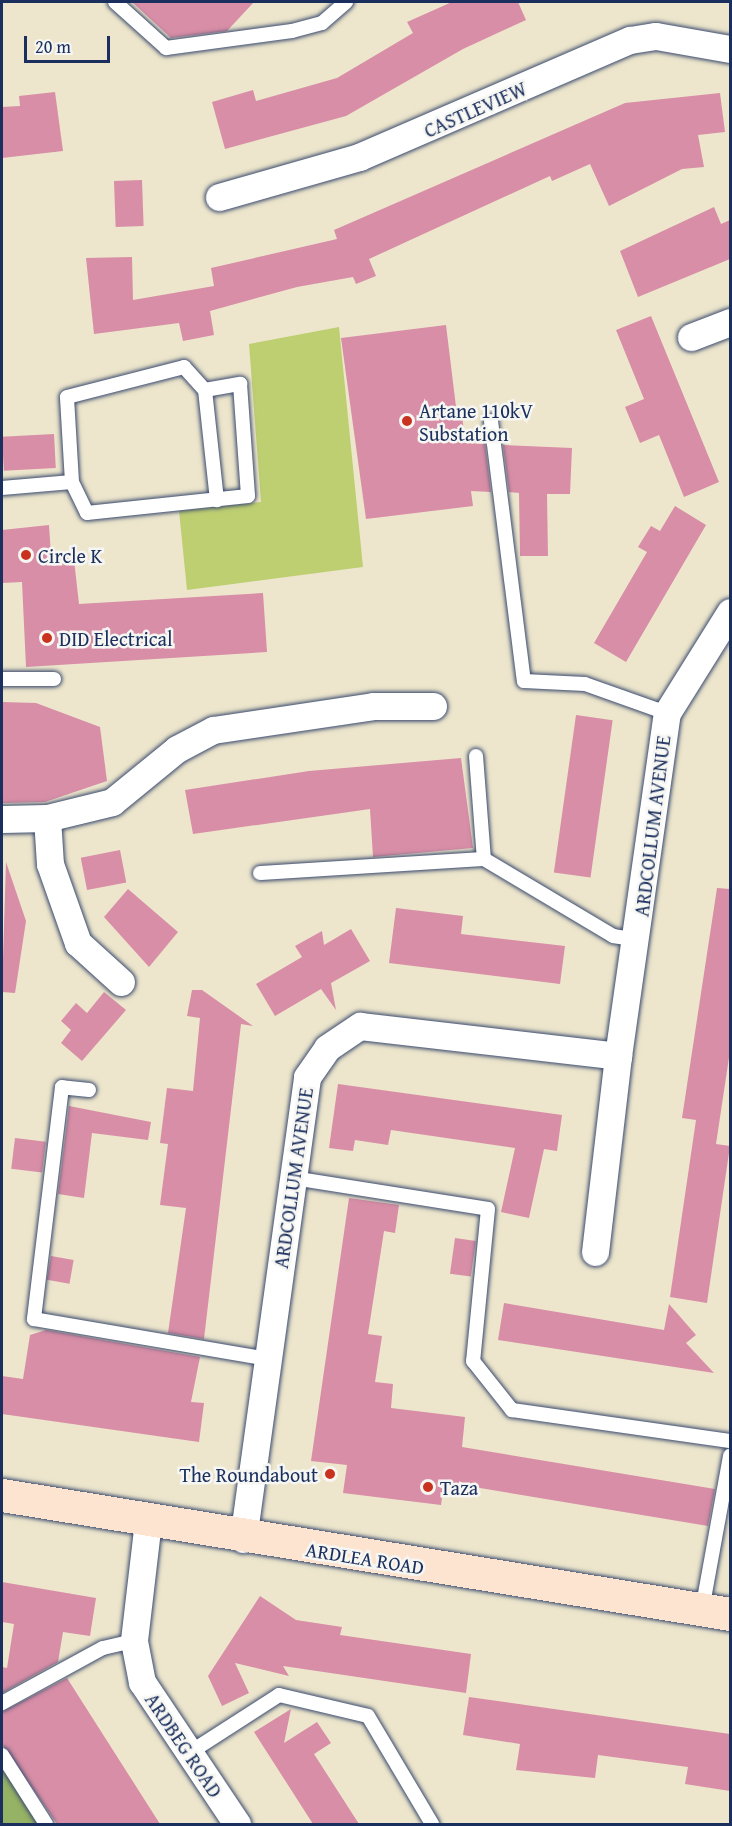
<!DOCTYPE html>
<html>
<head>
<meta charset="utf-8">
<style>
	body { margin:0 }
	#map { position:relative; width:732px; height:1826px; overflow:hidden; background:#ede6cc; font-family:"Gentium Book Plus",serif }
	div>[style] { position:absolute }
	[style*='--x'] { left:calc(var(--x)*1px); top:calc(var(--y)*1px); width:calc(var(--w)*1px); rotate:calc(var(--a)*1deg) }
	.green>* { inset:0; background:#becf72 }
	.forest>* { inset:0; background:#96b264 }
	.building>* { inset:0; background:#d88ea6; transform-origin:0 0 }
	.roads { filter:drop-shadow(0 0 2px #3a4a6e) drop-shadow(0 0 2px #3a4a6e) }
	.lane>* { height:14px; margin:-7px; padding:0 7px; transform-origin:7px; border-radius:7px; background:#fff }
	.street>* { height:27px; margin:-13.5px; padding:0 13.5px; transform-origin:13.5px; border-radius:13.5px; background:#fff }
	.secondary>* { height:33px; margin:-16.5px; padding:0 16.5px; transform-origin:16.5px; border-radius:16.5px; background:#fde4d1 }
	.dots>* { width:16px; height:16px; translate:-50% -50%; box-sizing:border-box; border:3px solid #f6f6f2; border-radius:50% }
	span { translate:-50% -50%; white-space:nowrap; text-align:center; line-height:1.15; -webkit-text-stroke:5px #f6f6f2; paint-order:stroke }
	.street-label { font-size:20px; color:#1b2f5e }
	.poi-label { font-size:20px; color:#1b2f5e }
	.left { translate:0 -50%; text-align:left }
	.right { translate:-100% -50%; text-align:right }
	.frame { position:absolute; inset:0; border:3px solid #1b2f5e; pointer-events:none }
	.scale { position:absolute; left:24px; top:36px; width:86px; height:27px; box-sizing:border-box; border:3px solid #1b2f5e; border-top:0; padding-left:8px; font-size:18px; line-height:21px; white-space:nowrap; color:#1b2f5e; -webkit-text-stroke:4px #f6f6f2; paint-order:stroke }
</style>
</head>
<body>
<div id="map">
	<div class="green">
		<i style="clip-path:polygon(339px 327px,363px 567px,187px 590px,179px 511px,261px 502px,249px 344px)"></i>
	</div>
	<div class="forest">
		<i style="clip-path:polygon(2px 1763px,39px 1824px,2px 1824px)"></i>
	</div>
	<div class="building">
		<i style="clip-path:polygon(132px 2px,254px 2px,227px 31px,171px 38px)"></i>
		<i style="clip-path:polygon(452px 2px,518px 2px,526px 20px,463px 49px,346px 116px,225px 149px,212px 102px,253px 90px,256px 101px,337px 78px,413px 33px,407px 22px)"></i>
		<i style="clip-path:polygon(55px 92px,63px 151px,2px 158px,2px 107px,20px 106px,19px 96px)"></i>
		<i style="clip-path:polygon(720px 93px,725px 132px,698px 135px,704px 167px,682px 169px,609px 206px,590px 164px,552px 181px,550px 176px,369px 259px,376px 276px,356px 284px,353px 277px,297px 287px,210px 311px,214px 335px,183px 341px,179px 323px,94px 334px,86px 258px,132px 257px,133px 300px,214px 286px,211px 268px,337px 239px,334px 230px,625px 103px)"></i>
		<i style="left:142px;top:180px;width:46px;height:28px;rotate:88deg"></i>
		<i style="clip-path:polygon(714px 207px,721px 224px,730px 220px,730px 259px,638px 297px,620px 251px)"></i>
		<i style="clip-path:polygon(651px 316px,719px 482px,684px 497px,659px 435px,640px 443px,625px 407px,644px 399px,616px 330px)"></i>
		<i style="clip-path:polygon(446px 325px,457px 415px,462px 414px,465px 443px,485px 444px,491px 492px,471px 491px,473px 506px,366px 519px,341px 338px)"></i>
		<i style="left:54px;top:434px;width:34px;height:52px;rotate:87deg"></i>
		<i style="clip-path:polygon(503px 445px,572px 448px,570px 494px,547px 494px,548px 556px,520px 556px,519px 493px,509px 492px)"></i>
		<i style="clip-path:polygon(675px 506px,706px 525px,626px 662px,594px 643px,647px 552px,638px 547px,651px 526px,660px 531px)"></i>
		<i style="clip-path:polygon(49px 525px,51px 555px,73px 551px,79px 604px,263px 593px,267px 652px,26px 667px,22px 582px,2px 583px,2px 530px)"></i>
		<i style="clip-path:polygon(2px 702px,36px 703px,100px 727px,107px 781px,45px 802px,2px 803px)"></i>
		<i style="left:576px;top:715px;width:37px;height:159px;rotate:8deg"></i>
		<i style="clip-path:polygon(461px 758px,473px 848px,373px 857px,370px 809px,193px 834px,185px 790px,309px 771px)"></i>
		<i style="left:120px;top:850px;width:33px;height:40px;rotate:79deg"></i>
		<i style="clip-path:polygon(6px 862px,26px 921px,15px 993px,2px 992px)"></i>
		<i style="clip-path:polygon(717px 888px,730px 889px,730px 1051px,716px 1144px,730px 1146px,707px 1303px,670px 1297px,696px 1120px,682px 1118px)"></i>
		<i style="clip-path:polygon(128px 889px,178px 932px,149px 967px,104px 917px)"></i>
		<i style="clip-path:polygon(396px 908px,463px 916px,461px 934px,565px 946px,560px 984px,389px 963px)"></i>
		<i style="clip-path:polygon(351px 929px,370px 961px,331px 983px,336px 1010px,321px 989px,275px 1016px,256px 984px,302px 957px,295px 946px,322px 931px,324px 945px)"></i>
		<i style="clip-path:polygon(192px 990px,202px 990px,253px 1026px,241px 1024px,204px 1339px,168px 1333px,186px 1208px,160px 1205px,168px 1144px,160px 1143px,167px 1088px,193px 1091px,200px 1018px,187px 1016px)"></i>
		<i style="clip-path:polygon(104px 992px,126px 1010px,82px 1061px,61px 1043px,71px 1030px,61px 1021px,76px 1003px,87px 1013px)"></i>
		<i style="clip-path:polygon(338px 1084px,562px 1115px,557px 1151px,544px 1149px,529px 1218px,501px 1212px,515px 1148px,391px 1130px,388px 1145px,355px 1140px,353px 1151px,329px 1148px)"></i>
		<i style="clip-path:polygon(69px 1106px,151px 1122px,148px 1140px,92px 1133px,84px 1198px,58px 1194px)"></i>
		<i style="left:15px;top:1138px;width:31px;height:31px;rotate:7deg"></i>
		<i style="clip-path:polygon(349px 1198px,399px 1205px,395px 1233px,384px 1231px,368px 1334px,382px 1336px,375px 1382px,393px 1384px,391px 1408px,465px 1417px,462px 1447px,715px 1489px,708px 1526px,444px 1482px,441px 1505px,343px 1493px,347px 1465px,311px 1461px)"></i>
		<i style="left:455px;top:1238px;width:21px;height:36px;rotate:8deg"></i>
		<i style="left:51px;top:1256px;width:23px;height:24px;rotate:10deg"></i>
		<i style="clip-path:polygon(504px 1303px,664px 1330px,669px 1304px,696px 1335px,686px 1343px,714px 1373px,498px 1340px)"></i>
		<i style="clip-path:polygon(46px 1330px,200px 1357px,191px 1402px,204px 1403px,199px 1442px,2px 1414px,2px 1376px,23px 1379px,30px 1335px)"></i>
		<i style="clip-path:polygon(2px 1582px,96px 1598px,90px 1636px,63px 1632px,58px 1662px,2px 1693px,2px 1667px,7px 1668px,14px 1624px,2px 1622px)"></i>
		<i style="clip-path:polygon(260px 1596px,296px 1620px,342px 1627px,340px 1635px,471px 1654px,466px 1693px,283px 1666px,289px 1676px,235px 1663px,249px 1693px,222px 1706px,208px 1676px)"></i>
		<i style="clip-path:polygon(67px 1678px,81px 1700px,160px 1824px,57px 1824px,2px 1744px,2px 1712px)"></i>
		<i style="clip-path:polygon(469px 1697px,730px 1734px,730px 1791px,685px 1784px,688px 1767px,598px 1755px,595px 1778px,516px 1770px,520px 1744px,463px 1735px)"></i>
		<i style="clip-path:polygon(291px 1709px,284px 1743px,317px 1722px,331px 1743px,314px 1754px,359px 1824px,313px 1824px,254px 1732px)"></i>
	</div>
	<div class="roads">
		<div class="lane">
			<i style="--x:115;--y:2;--w:69;--a:42"></i>
			<i style="--x:166;--y:48;--w:127;--a:-7.7"></i>
			<i style="--x:292;--y:31;--w:31;--a:-15"></i>
			<i style="--x:322;--y:23;--w:32;--a:-41"></i>
			<i style="--x:184;--y:367;--w:31;--a:48"></i>
			<i style="--x:205;--y:390;--w:36;--a:-10"></i>
			<i style="--x:240;--y:384;--w:112;--a:85.9"></i>
			<i style="--x:248;--y:496;--w:162;--a:174"></i>
			<i style="--x:87;--y:513;--w:34;--a:-116"></i>
			<i style="--x:72;--y:482;--w:85;--a:-93.4"></i>
			<i style="--x:67;--y:397;--w:121;--a:-14.4"></i>
			<i style="--x:205;--y:390;--w:111;--a:83.8"></i>
			<i style="--x:491;--y:421;--w:262;--a:82.8"></i>
			<i style="--x:524;--y:681;--w:61;--a:2.8"></i>
			<i style="--x:585;--y:684;--w:87;--a:19.5"></i>
			<i style="--x:2;--y:488;--w:70;--a:-4.9"></i>
			<i style="--x:2;--y:679;--w:52;--a:0"></i>
			<i style="--x:476;--y:756;--w:103;--a:85.6"></i>
			<i style="--x:260;--y:873;--w:224;--a:-3.6"></i>
			<i style="--x:484;--y:859;--w:150;--a:30.8"></i>
			<i style="--x:613;--y:936;--w:25;--a:9"></i>
			<i style="--x:89;--y:1090;--w:27;--a:-174"></i>
			<i style="--x:62;--y:1087;--w:234;--a:96.9"></i>
			<i style="--x:34;--y:1319;--w:237;--a:9.7"></i>
			<i style="--x:293;--y:1178;--w:197;--a:9"></i>
			<i style="--x:488;--y:1209;--w:153;--a:95.6"></i>
			<i style="--x:473;--y:1361;--w:63;--a:51.5"></i>
			<i style="--x:512;--y:1410;--w:220;--a:8.1"></i>
			<i style="--x:702;--y:1610;--w:157;--a:-79.7"></i>
			<i style="--x:2;--y:1703;--w:115;--a:-28.6"></i>
			<i style="--x:103;--y:1648;--w:32;--a:-13"></i>
			<i style="--x:189;--y:1753;--w:107;--a:-32.8"></i>
			<i style="--x:279;--y:1695;--w:91;--a:13.3"></i>
			<i style="--x:368;--y:1716;--w:126;--a:59.3"></i>
			<i style="--x:2;--y:1755;--w:82;--a:57.5"></i>
		</div>
		<div class="street">
			<i style="--x:219;--y:197;--w:146;--a:-15.9"></i>
			<i style="--x:359;--y:157;--w:295;--a:-23.4"></i>
			<i style="--x:630;--y:40;--w:26;--a:-9"></i>
			<i style="--x:656;--y:36;--w:75;--a:10"></i>
			<i style="--x:691;--y:337;--w:42;--a:-21"></i>
			<i style="--x:47;--y:818;--w:46;--a:86.3"></i>
			<i style="--x:50;--y:864;--w:84;--a:70.5"></i>
			<i style="--x:78;--y:943;--w:58;--a:42.2"></i>
			<i style="--x:2;--y:819;--w:45;--a:-1.3"></i>
			<i style="--x:47;--y:818;--w:67;--a:-13.8"></i>
			<i style="--x:112;--y:802;--w:84;--a:-39.2"></i>
			<i style="--x:177;--y:749;--w:41;--a:-27.8"></i>
			<i style="--x:213;--y:730;--w:162;--a:-8.5"></i>
			<i style="--x:373;--y:706;--w:60;--a:0"></i>
			<i style="--x:595;--y:1252;--w:197;--a:-83.3"></i>
			<i style="--x:148;--y:1521;--w:121;--a:96.7"></i>
			<i style="--x:134;--y:1641;--w:42;--a:79"></i>
			<i style="--x:142;--y:1682;--w:171;--a:56.2"></i>
			<i style="--x:243;--y:1539;--w:466;--a:-82.1"></i>
			<i style="--x:307;--y:1077;--w:35;--a:-55"></i>
			<i style="--x:327;--y:1048;--w:40;--a:-34"></i>
			<i style="--x:360;--y:1026;--w:260;--a:6.6"></i>
			<i style="--x:618;--y:1056;--w:346;--a:-81.9"></i>
			<i style="--x:667;--y:713;--w:119;--a:-58"></i>
		</div>
		<div class="secondary">
			<i style="--x:2;--y:1495;--w:738;--a:9.28"></i>
		</div>
	</div>
	<div class="dots">
		<i style="left:407px;top:421px;background:#c8321e"></i>
		<i style="left:26px;top:555px;background:#c8321e"></i>
		<i style="left:47px;top:638px;background:#c8321e"></i>
		<i style="left:330px;top:1474px;background:#c8321e"></i>
		<i style="left:428px;top:1487px;background:#c8321e"></i>
	</div>
	<div class="street-label">
		<span style="left:475px;top:109px;rotate:-24deg">CASTLEVIEW</span>
		<span style="left:652px;top:826px;rotate:-83deg">ARDCOLLUM AVENUE</span>
		<span style="left:293px;top:1178px;rotate:-82deg">ARDCOLLUM AVENUE</span>
		<span style="left:365px;top:1558px;rotate:9deg">ARDLEA ROAD</span>
		<span style="left:184px;top:1745px;rotate:56deg">ARDBEG ROAD</span>
	</div>
	<div class="poi-label">
		<span class="left" style="left:419px;top:422px">Artane 110kV<br>Substation</span>
		<span class="left" style="left:38px;top:555px">Circle K</span>
		<span class="left" style="left:59px;top:638px">DID Electrical</span>
		<span class="right" style="left:318px;top:1474px">The Roundabout</span>
		<span class="left" style="left:440px;top:1487px">Taza</span>
	</div>
	<div class="frame"></div>
	<div class="scale">20 m</div>
</div>
</body>
</html>
